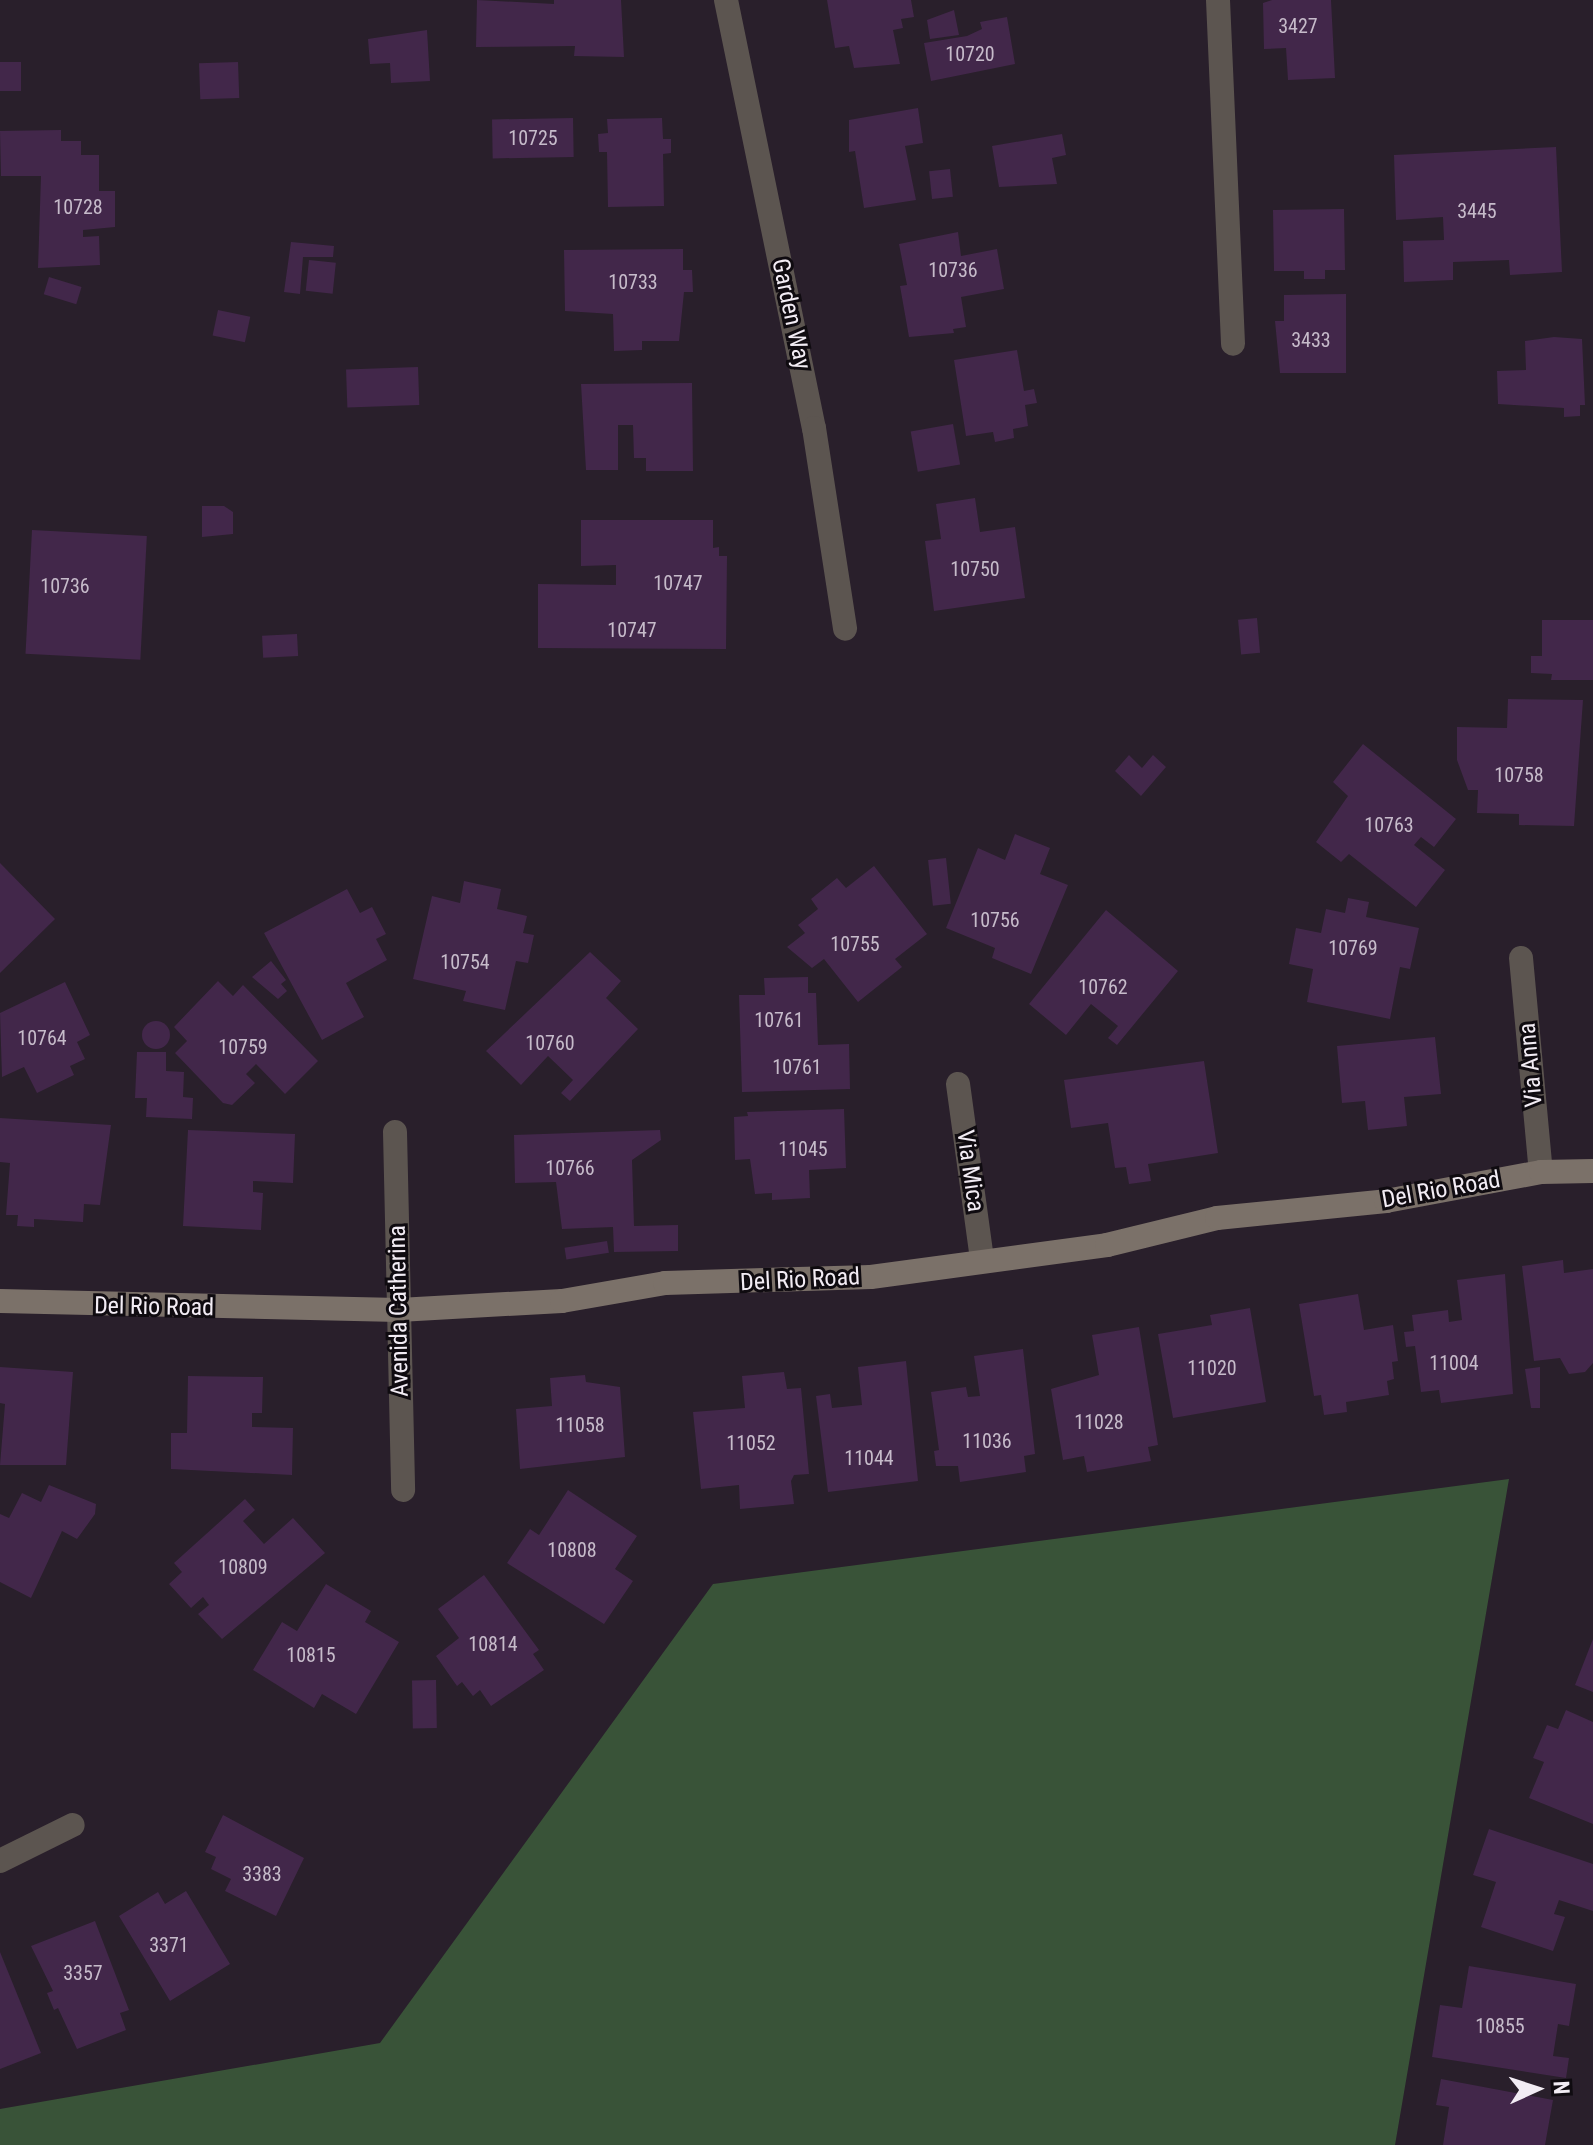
<!DOCTYPE html>
<html>
<head>
<meta charset="utf-8">
<style>
	body { margin:0 }
	#map { position:relative; width:1593px; height:2145px; overflow:hidden; background:#291f2b; font-family:"Roboto Condensed",sans-serif }
	div>[style] { position:absolute }
	[style*='--x'] { left:calc(var(--x)*1px); top:calc(var(--y)*1px); width:calc(var(--w)*1px); rotate:calc(var(--a)*1deg) }
	.green>* { inset:0; background:#395338 }
	.building>* { inset:0; background:#42274a; transform-origin:0 0 }
	.round { border-radius:50% }
	.minor>* { height:24px; margin:-12px; padding:0 12px; transform-origin:12px; border-radius:12px; background:#5c5550 }
	.secondary>* { height:24px; margin:-12px; padding:0 12px; transform-origin:12px; border-radius:12px; background:#7b7169 }
	span { translate:-50% -50%; white-space:nowrap; text-align:center; line-height:1.15; -webkit-text-stroke:6px #0f0b10; paint-order:stroke }
	.number-label { font-size:20px; color:#c6bbca }
	.number-label span { -webkit-text-stroke-width:0 }
	.street-label { font-size:24px; color:#f2ecf4 }
	.north { position:absolute; left:1497px; top:2049px; width:80px; height:80px; -webkit-text-stroke:6px #0f0b10; paint-order:stroke; rotate:87deg; font-size:22px; font-weight:700; line-height:32px; text-align:center; color:#f2ecf4 }
	.north::after { content:''; display:block; margin:auto; width:28px; height:36px; background:#f2ecf4; clip-path:polygon(50% 0,100% 100%,50% 72%,0 100%) }
</style>
</head>
<body>
<div id="map">
	<div class="green">
		<i style="clip-path:polygon(1509px 1479px,1395px 2145px,0 2145px,0 2109px,380px 2043px,713px 1584px)"></i>
	</div>
	<div class="building">
		<i style="clip-path:polygon(477px 0,554px 4px,554px 0,621px 0,624px 57px,574px 56px,575px 46px,476px 47px)"></i>
		<i style="clip-path:polygon(827px 0,911px 0,914px 17px,901px 19px,903px 28px,893px 30px,900px 64px,854px 68px,849px 46px,835px 48px)"></i>
		<i style="clip-path:polygon(1272px 0,1331px 0,1335px 78px,1288px 80px,1286px 48px,1264px 49px,1263px 3px)"></i>
		<i style="clip-path:polygon(954px 10px,959px 35px,930px 39px,927px 20px)"></i>
		<i style="clip-path:polygon(1007px 17px,1015px 64px,931px 81px,924px 43px,967px 36px,982px 29px,980px 22px)"></i>
		<i style="clip-path:polygon(427px 30px,430px 81px,391px 83px,390px 63px,370px 64px,368px 39px)"></i>
		<i style="left:0;top:62px;width:21px;height:29px"></i>
		<i style="left:238px;top:62px;width:36px;height:39px;rotate:88deg"></i>
		<i style="clip-path:polygon(918px 108px,923px 143px,905px 146px,916px 200px,864px 208px,855px 151px,849px 152px,849px 120px)"></i>
		<i style="left:573px;top:118px;width:39px;height:81px;rotate:89deg"></i>
		<i style="clip-path:polygon(662px 118px,663px 139px,671px 139px,671px 153px,663px 154px,664px 206px,608px 207px,607px 152px,599px 152px,598px 134px,608px 133px,607px 119px)"></i>
		<i style="clip-path:polygon(61px 130px,61px 141px,81px 141px,81px 155px,99px 155px,99px 191px,115px 191px,115px 227px,83px 230px,83px 237px,99px 236px,100px 265px,38px 268px,41px 176px,1px 176px,0 131px)"></i>
		<i style="clip-path:polygon(1062px 134px,1066px 155px,1052px 158px,1057px 184px,999px 187px,992px 146px)"></i>
		<i style="clip-path:polygon(1556px 147px,1562px 272px,1510px 275px,1509px 260px,1453px 262px,1453px 280px,1404px 282px,1403px 241px,1444px 240px,1443px 217px,1396px 220px,1394px 155px)"></i>
		<i style="left:950px;top:169px;width:28px;height:21px;rotate:84deg"></i>
		<i style="clip-path:polygon(1344px 209px,1345px 270px,1325px 270px,1325px 279px,1304px 279px,1304px 271px,1274px 271px,1273px 210px)"></i>
		<i style="clip-path:polygon(958px 232px,961px 256px,997px 249px,1004px 289px,961px 297px,966px 327px,953px 329px,954px 333px,909px 337px,900px 286px,907px 285px,899px 244px)"></i>
		<i style="clip-path:polygon(291px 242px,334px 246px,333px 257px,303px 257px,300px 294px,284px 292px)"></i>
		<i style="clip-path:polygon(683px 249px,683px 270px,692px 270px,693px 292px,684px 292px,679px 341px,642px 341px,642px 350px,614px 351px,613px 314px,565px 311px,564px 250px)"></i>
		<i style="left:309px;top:260px;width:27px;height:31px;rotate:6deg"></i>
		<i style="left:49px;top:277px;width:34px;height:18px;rotate:17deg"></i>
		<i style="clip-path:polygon(1346px 294px,1346px 373px,1280px 373px,1275px 321px,1284px 321px,1284px 295px)"></i>
		<i style="left:218px;top:310px;width:33px;height:26px;rotate:12deg"></i>
		<i style="clip-path:polygon(1554px 337px,1582px 339px,1585px 405px,1580px 405px,1580px 416px,1564px 417px,1564px 408px,1498px 404px,1497px 371px,1526px 370px,1525px 341px)"></i>
		<i style="clip-path:polygon(1017px 350px,1024px 391px,1034px 389px,1037px 403px,1025px 405px,1028px 426px,1013px 429px,1014px 438px,995px 442px,993px 432px,966px 436px,954px 360px)"></i>
		<i style="left:418px;top:367px;width:38px;height:72px;rotate:88deg"></i>
		<i style="clip-path:polygon(692px 383px,693px 471px,646px 471px,646px 458px,634px 458px,633px 425px,618px 425px,618px 470px,586px 470px,581px 384px)"></i>
		<i style="left:953px;top:424px;width:41px;height:43px;rotate:80deg"></i>
		<i style="clip-path:polygon(975px 498px,980px 532px,1015px 527px,1025px 598px,934px 611px,925px 541px,941px 539px,936px 504px)"></i>
		<i style="clip-path:polygon(202px 506px,224px 506px,233px 512px,233px 534px,202px 537px)"></i>
		<i style="clip-path:polygon(581px 520px,713px 520px,713px 548px,719px 547px,719px 556px,727px 556px,726px 649px,538px 648px,538px 584px,616px 585px,616px 565px,581px 566px)"></i>
		<i style="left:32px;top:530px;width:115px;height:124px;rotate:3deg"></i>
		<i style="left:1257px;top:618px;width:35px;height:19px;rotate:85deg"></i>
		<i style="clip-path:polygon(1542px 620px,1593px 620px,1593px 680px,1551px 680px,1552px 674px,1531px 673px,1531px 656px,1542px 656px)"></i>
		<i style="left:297px;top:634px;width:22px;height:35px;rotate:87deg"></i>
		<i style="clip-path:polygon(1508px 699px,1583px 700px,1574px 826px,1519px 825px,1519px 814px,1477px 813px,1478px 790px,1468px 790px,1457px 760px,1457px 727px,1507px 728px)"></i>
		<i style="clip-path:polygon(1363px 744px,1456px 819px,1434px 847px,1421px 837px,1414px 845px,1445px 870px,1416px 907px,1349px 854px,1341px 862px,1316px 842px,1348px 796px,1333px 782px)"></i>
		<i style="clip-path:polygon(1129px 755px,1142px 768px,1153px 755px,1166px 767px,1141px 796px,1115px 771px)"></i>
		<i style="clip-path:polygon(1015px 834px,1050px 848px,1040px 874px,1068px 885px,1031px 974px,992px 958px,995px 948px,946px 928px,978px 848px,1005px 860px)"></i>
		<i style="left:946px;top:858px;width:46px;height:18px;rotate:84deg"></i>
		<i style="clip-path:polygon(0 863px,55px 919px,0 973px)"></i>
		<i style="clip-path:polygon(874px 866px,927px 934px,895px 959px,902px 967px,858px 1002px,824px 959px,812px 968px,787px 947px,805px 933px,798px 925px,818px 909px,811px 899px,837px 878px,846px 888px)"></i>
		<i style="clip-path:polygon(464px 881px,501px 889px,497px 909px,527px 916px,523px 933px,534px 935px,528px 963px,516px 961px,505px 1010px,463px 1001px,466px 991px,413px 979px,432px 896px,460px 903px)"></i>
		<i style="clip-path:polygon(347px 889px,360px 913px,372px 907px,386px 934px,376px 939px,387px 960px,346px 983px,364px 1017px,322px 1040px,264px 933px)"></i>
		<i style="clip-path:polygon(1348px 898px,1369px 902px,1366px 917px,1419px 928px,1410px 969px,1400px 967px,1390px 1019px,1307px 1002px,1313px 969px,1289px 964px,1296px 928px,1321px 933px,1326px 909px,1345px 913px)"></i>
		<i style="clip-path:polygon(1106px 910px,1178px 971px,1117px 1045px,1108px 1038px,1118px 1026px,1091px 1004px,1066px 1035px,1029px 1004px)"></i>
		<i style="clip-path:polygon(590px 952px,621px 981px,606px 998px,638px 1029px,570px 1101px,561px 1093px,573px 1080px,548px 1056px,521px 1085px,486px 1051px)"></i>
		<i style="clip-path:polygon(271px 961px,286px 980px,281px 984px,287px 991px,278px 999px,252px 977px)"></i>
		<i style="clip-path:polygon(808px 977px,808px 993px,816px 993px,818px 1045px,849px 1044px,850px 1089px,742px 1092px,739px 995px,765px 995px,764px 978px)"></i>
		<i style="clip-path:polygon(218px 981px,233px 996px,243px 985px,318px 1061px,285px 1094px,256px 1064px,246px 1074px,255px 1083px,232px 1105px,223px 1103px,175px 1053px,187px 1041px,174px 1027px)"></i>
		<i style="clip-path:polygon(65px 982px,90px 1035px,77px 1042px,85px 1059px,70px 1066px,74px 1075px,37px 1093px,24px 1067px,2px 1077px,0 1013px)"></i>
		<i class="round" style="left:142px;top:1021px;width:28px;height:28px"></i>
		<i style="clip-path:polygon(1435px 1037px,1441px 1094px,1404px 1097px,1407px 1126px,1368px 1130px,1365px 1101px,1342px 1103px,1337px 1046px)"></i>
		<i style="clip-path:polygon(137px 1052px,166px 1052px,166px 1071px,184px 1072px,183px 1097px,193px 1098px,192px 1119px,146px 1117px,147px 1098px,135px 1098px)"></i>
		<i style="clip-path:polygon(1204px 1061px,1218px 1153px,1148px 1164px,1151px 1181px,1129px 1184px,1126px 1167px,1115px 1168px,1108px 1123px,1071px 1128px,1064px 1080px)"></i>
		<i style="clip-path:polygon(844px 1109px,846px 1168px,809px 1170px,810px 1198px,772px 1200px,772px 1193px,755px 1194px,750px 1159px,735px 1160px,734px 1117px,748px 1116px,747px 1112px)"></i>
		<i style="clip-path:polygon(0 1118px,111px 1125px,100px 1205px,84px 1204px,83px 1222px,34px 1219px,34px 1227px,17px 1226px,18px 1215px,6px 1215px,10px 1163px,0 1162px)"></i>
		<i style="clip-path:polygon(188px 1130px,295px 1134px,293px 1183px,253px 1181px,253px 1192px,263px 1193px,261px 1230px,183px 1226px)"></i>
		<i style="clip-path:polygon(660px 1130px,661px 1140px,632px 1160px,634px 1226px,678px 1225px,678px 1251px,614px 1252px,613px 1227px,562px 1229px,556px 1182px,515px 1183px,514px 1135px)"></i>
		<i style="left:607px;top:1241px;width:12px;height:43px;rotate:81deg"></i>
		<i style="clip-path:polygon(1563px 1260px,1564px 1273px,1593px 1269px,1593px 1363px,1585px 1372px,1569px 1374px,1560px 1358px,1534px 1361px,1522px 1266px)"></i>
		<i style="clip-path:polygon(1505px 1274px,1513px 1394px,1441px 1403px,1439px 1390px,1421px 1392px,1415px 1346px,1406px 1347px,1404px 1332px,1414px 1331px,1412px 1315px,1448px 1310px,1449px 1322px,1462px 1320px,1457px 1280px)"></i>
		<i style="clip-path:polygon(1358px 1294px,1364px 1330px,1393px 1325px,1398px 1361px,1392px 1362px,1394px 1379px,1387px 1381px,1389px 1395px,1346px 1402px,1347px 1412px,1324px 1415px,1321px 1395px,1314px 1396px,1299px 1304px)"></i>
		<i style="clip-path:polygon(1250px 1308px,1266px 1402px,1173px 1418px,1158px 1334px,1212px 1325px,1210px 1315px)"></i>
		<i style="clip-path:polygon(1139px 1327px,1158px 1445px,1148px 1447px,1151px 1461px,1087px 1472px,1084px 1456px,1063px 1460px,1051px 1389px,1099px 1375px,1092px 1335px)"></i>
		<i style="clip-path:polygon(1023px 1349px,1035px 1454px,1024px 1456px,1026px 1472px,960px 1482px,958px 1466px,936px 1466px,934px 1451px,939px 1450px,931px 1392px,966px 1387px,968px 1397px,980px 1396px,974px 1356px)"></i>
		<i style="clip-path:polygon(906px 1361px,918px 1481px,828px 1492px,816px 1396px,830px 1394px,832px 1408px,862px 1405px,858px 1367px)"></i>
		<i style="clip-path:polygon(0 1367px,73px 1372px,66px 1465px,0 1465px,5px 1404px,0 1403px)"></i>
		<i style="clip-path:polygon(1540px 1367px,1540px 1408px,1531px 1408px,1525px 1369px)"></i>
		<i style="clip-path:polygon(784px 1372px,787px 1389px,801px 1388px,809px 1474px,794px 1475px,791px 1481px,794px 1504px,740px 1509px,739px 1485px,701px 1489px,693px 1412px,745px 1408px,742px 1376px)"></i>
		<i style="clip-path:polygon(585px 1375px,586px 1382px,620px 1387px,625px 1457px,520px 1469px,516px 1409px,552px 1406px,550px 1378px)"></i>
		<i style="clip-path:polygon(188px 1376px,263px 1377px,262px 1413px,252px 1413px,252px 1427px,293px 1428px,292px 1475px,171px 1469px,171px 1433px,187px 1433px)"></i>
		<i style="clip-path:polygon(49px 1485px,96px 1504px,95px 1514px,77px 1539px,62px 1531px,31px 1598px,0 1582px,0 1514px,9px 1518px,22px 1493px,41px 1502px)"></i>
		<i style="clip-path:polygon(568px 1490px,637px 1536px,615px 1569px,633px 1581px,604px 1624px,507px 1563px,530px 1529px,539px 1535px)"></i>
		<i style="clip-path:polygon(245px 1499px,255px 1510px,243px 1521px,264px 1544px,293px 1518px,325px 1553px,222px 1639px,198px 1614px,209px 1605px,203px 1597px,191px 1608px,169px 1584px,182px 1572px,174px 1563px)"></i>
		<i style="clip-path:polygon(484px 1575px,539px 1650px,533px 1654px,544px 1670px,491px 1706px,480px 1690px,473px 1696px,462px 1682px,457px 1686px,436px 1656px,459px 1638px,438px 1609px)"></i>
		<i style="clip-path:polygon(326px 1584px,371px 1611px,365px 1622px,399px 1642px,356px 1714px,322px 1694px,314px 1708px,253px 1670px,282px 1622px,297px 1631px)"></i>
		<i style="clip-path:polygon(1593px 1639px,1593px 1692px,1575px 1685px)"></i>
		<i style="left:436px;top:1680px;width:48px;height:24px;rotate:89deg"></i>
		<i style="clip-path:polygon(1566px 1710px,1593px 1722px,1593px 1824px,1529px 1798px,1544px 1762px,1533px 1758px,1547px 1725px,1558px 1729px)"></i>
		<i style="clip-path:polygon(223px 1815px,304px 1858px,276px 1916px,225px 1891px,231px 1879px,211px 1869px,216px 1857px,205px 1852px)"></i>
		<i style="clip-path:polygon(1489px 1829px,1593px 1864px,1593px 1911px,1559px 1900px,1554px 1914px,1565px 1917px,1553px 1951px,1481px 1927px,1496px 1882px,1473px 1875px)"></i>
		<i style="clip-path:polygon(186px 1891px,230px 1964px,170px 2001px,119px 1916px,158px 1892px,165px 1904px)"></i>
		<i style="clip-path:polygon(95px 1921px,129px 2010px,120px 2013px,126px 2030px,77px 2049px,58px 2008px,54px 2010px,47px 1993px,53px 1991px,31px 1946px)"></i>
		<i style="clip-path:polygon(0 1952px,41px 2053px,0 2069px)"></i>
		<i style="clip-path:polygon(1469px 1966px,1576px 1984px,1569px 2026px,1558px 2024px,1553px 2056px,1569px 2058px,1566px 2078px,1432px 2057px,1440px 2005px,1462px 2008px)"></i>
		<i style="clip-path:polygon(1441px 2079px,1553px 2100px,1545px 2145px,1443px 2145px,1449px 2107px,1436px 2105px)"></i>
	</div>
	<div class="minor">
		<i style="--x:726;--y:0;--w:437;--a:78.4"></i>
		<i style="--x:814;--y:428;--w:203;--a:81.2"></i>
		<i style="--x:1218;--y:0;--w:344;--a:87.5"></i>
		<i style="--x:1521;--y:958;--w:215;--a:84.7"></i>
		<i style="--x:958;--y:1084;--w:177;--a:82.2"></i>
		<i style="--x:395;--y:1132;--w:358;--a:88.7"></i>
		<i style="--x:0;--y:1861;--w:81;--a:-26.3"></i>
	</div>
	<div class="secondary">
		<i style="--x:0;--y:1301;--w:399;--a:1.3"></i>
		<i style="--x:399;--y:1310;--w:163;--a:-3.2"></i>
		<i style="--x:562;--y:1301;--w:105;--a:-9.9"></i>
		<i style="--x:665;--y:1283;--w:206;--a:-1.7"></i>
		<i style="--x:871;--y:1277;--w:238;--a:-7.7"></i>
		<i style="--x:1107;--y:1245;--w:113;--a:-13.8"></i>
		<i style="--x:1217;--y:1218;--w:170;--a:-5.7"></i>
		<i style="--x:1386;--y:1201;--w:158;--a:-10.6"></i>
		<i style="--x:1541;--y:1172;--w:52;--a:-1.1"></i>
	</div>
	<div class="number-label">
		<span style="left:1298px;top:26px">3427</span>
		<span style="left:970px;top:54px">10720</span>
		<span style="left:533px;top:138px">10725</span>
		<span style="left:78px;top:207px">10728</span>
		<span style="left:1477px;top:211px">3445</span>
		<span style="left:953px;top:270px">10736</span>
		<span style="left:633px;top:282px">10733</span>
		<span style="left:1311px;top:340px">3433</span>
		<span style="left:975px;top:569px">10750</span>
		<span style="left:678px;top:583px">10747</span>
		<span style="left:65px;top:586px">10736</span>
		<span style="left:632px;top:630px">10747</span>
		<span style="left:1519px;top:775px">10758</span>
		<span style="left:1389px;top:825px">10763</span>
		<span style="left:995px;top:920px">10756</span>
		<span style="left:855px;top:944px">10755</span>
		<span style="left:1353px;top:948px">10769</span>
		<span style="left:465px;top:962px">10754</span>
		<span style="left:1103px;top:987px">10762</span>
		<span style="left:779px;top:1020px">10761</span>
		<span style="left:42px;top:1038px">10764</span>
		<span style="left:550px;top:1043px">10760</span>
		<span style="left:243px;top:1047px">10759</span>
		<span style="left:797px;top:1067px">10761</span>
		<span style="left:803px;top:1149px">11045</span>
		<span style="left:570px;top:1168px">10766</span>
		<span style="left:1454px;top:1363px">11004</span>
		<span style="left:1212px;top:1368px">11020</span>
		<span style="left:1099px;top:1422px">11028</span>
		<span style="left:580px;top:1425px">11058</span>
		<span style="left:987px;top:1441px">11036</span>
		<span style="left:751px;top:1443px">11052</span>
		<span style="left:869px;top:1458px">11044</span>
		<span style="left:572px;top:1550px">10808</span>
		<span style="left:243px;top:1567px">10809</span>
		<span style="left:493px;top:1644px">10814</span>
		<span style="left:311px;top:1655px">10815</span>
		<span style="left:262px;top:1874px">3383</span>
		<span style="left:169px;top:1945px">3371</span>
		<span style="left:83px;top:1973px">3357</span>
		<span style="left:1500px;top:2026px">10855</span>
	</div>
	<div class="street-label">
		<span style="left:791px;top:314px;rotate:78deg">Garden Way</span>
		<span style="left:1531px;top:1065px;rotate:-95deg">Via Anna</span>
		<span style="left:970px;top:1171px;rotate:82deg">Via Mica</span>
		<span style="left:1441px;top:1190px;rotate:-10deg">Del Rio Road</span>
		<span style="left:800px;top:1280px;rotate:-3deg">Del Rio Road</span>
		<span style="left:154px;top:1307px;rotate:1deg">Del Rio Road</span>
		<span style="left:399px;top:1311px;rotate:-91deg">Avenida Catherina</span>
	</div>
	<div class="north">N</div>
</div>
</body>
</html>
